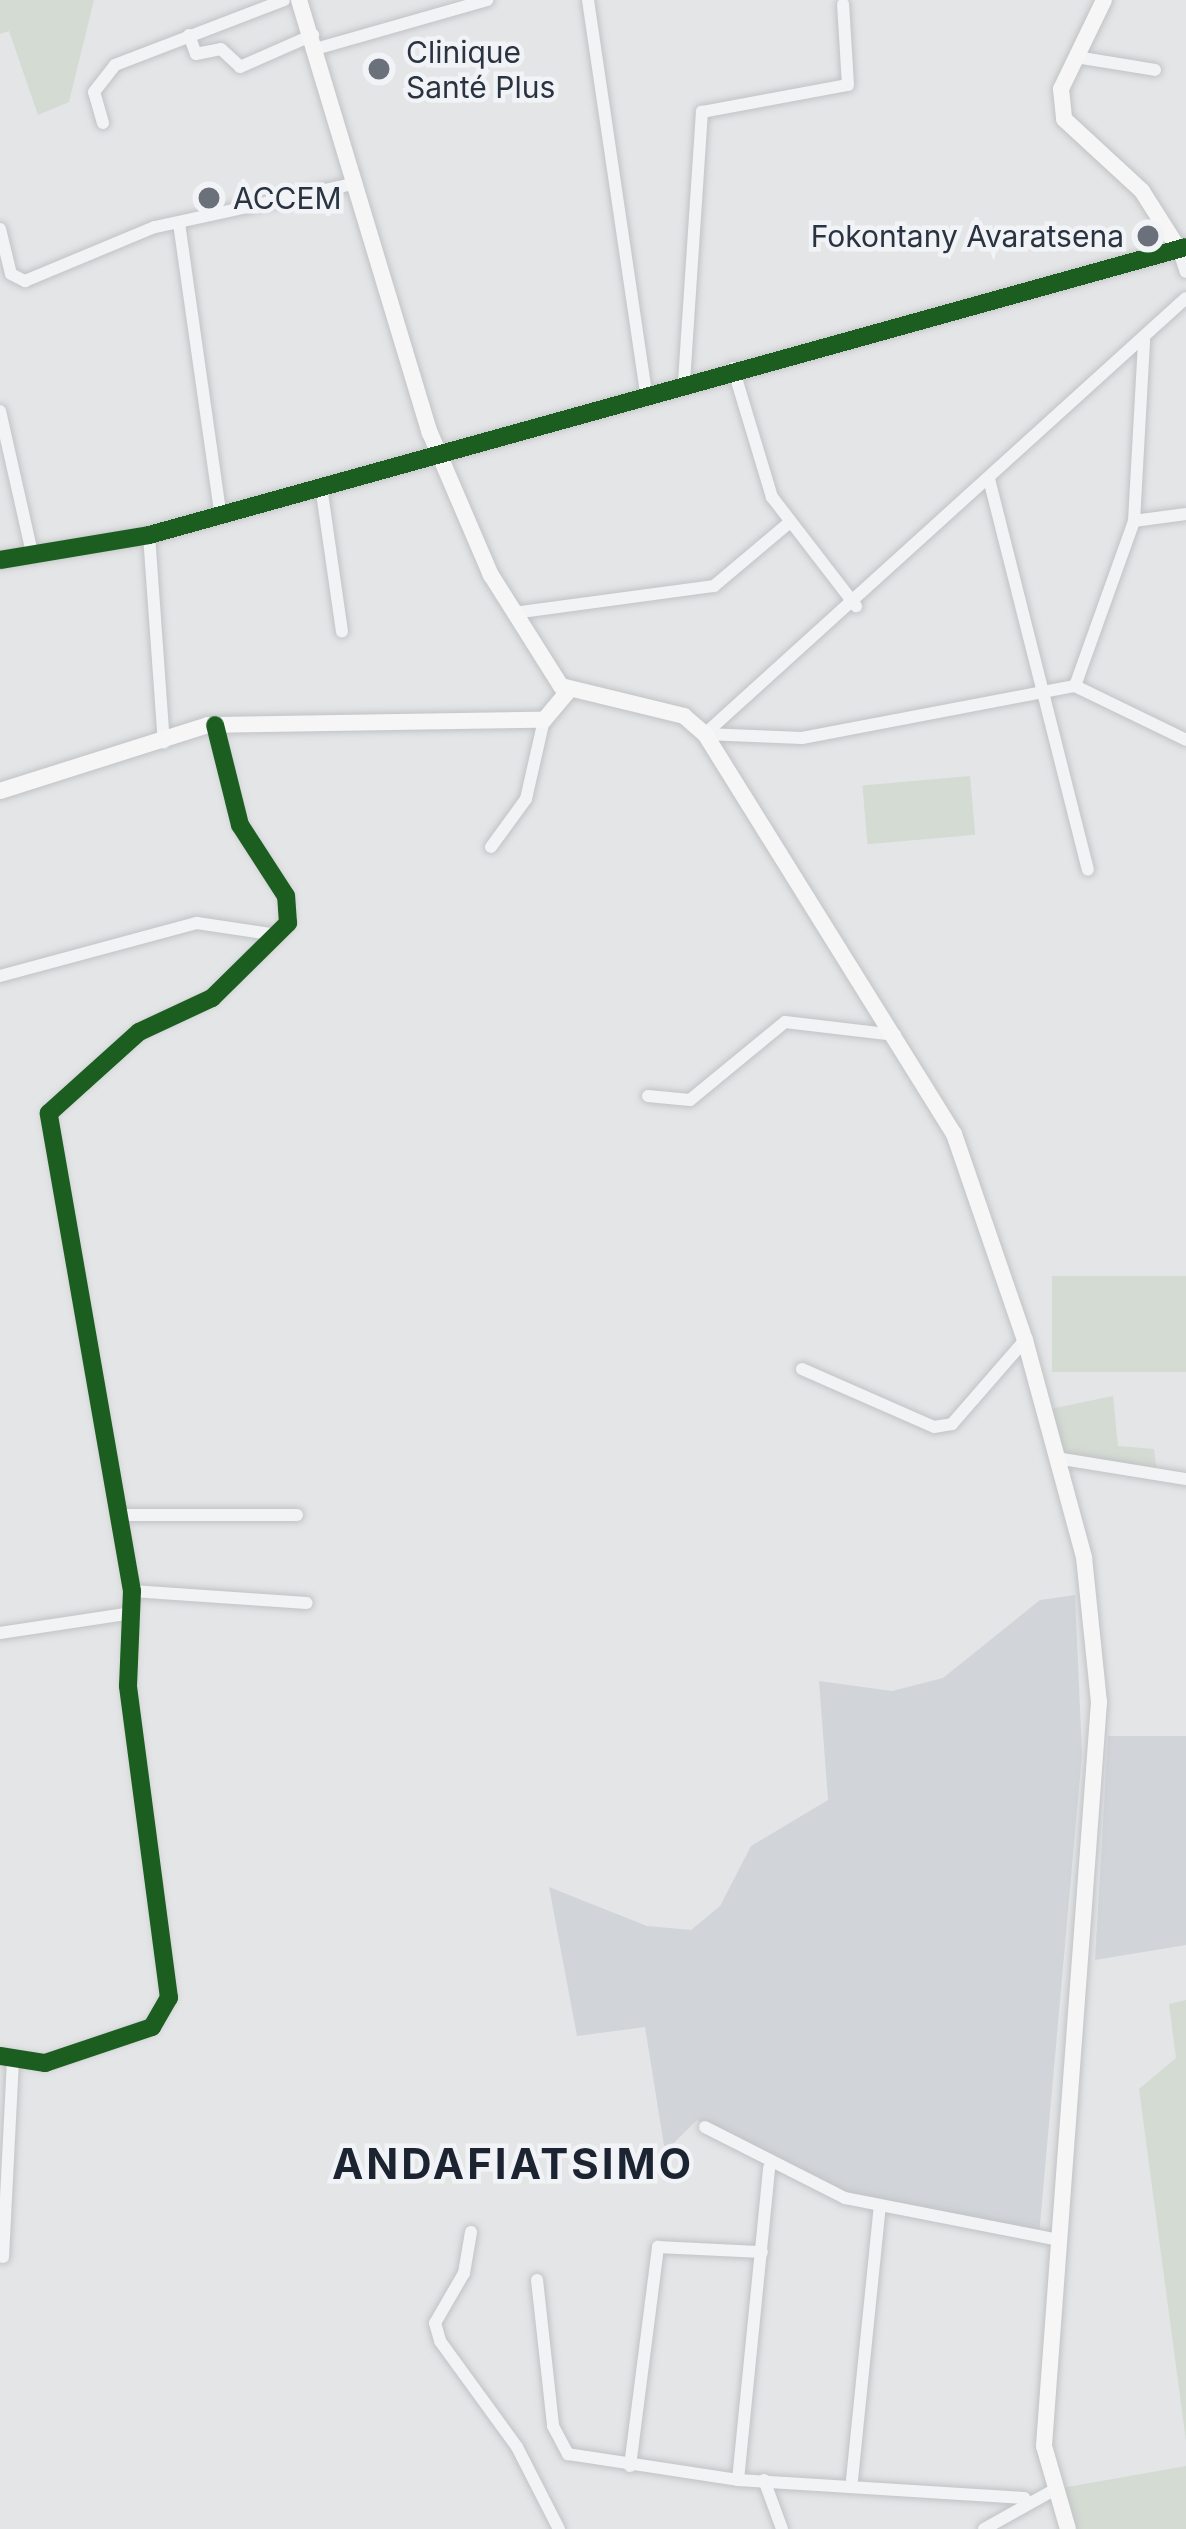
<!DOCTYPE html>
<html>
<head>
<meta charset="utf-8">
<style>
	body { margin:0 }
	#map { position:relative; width:1186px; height:2529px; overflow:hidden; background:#e3e5e7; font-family:Inter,sans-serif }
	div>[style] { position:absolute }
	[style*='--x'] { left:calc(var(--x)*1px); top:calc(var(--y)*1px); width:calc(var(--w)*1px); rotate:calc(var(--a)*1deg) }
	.built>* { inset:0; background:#d1d5da }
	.green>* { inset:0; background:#d4dbd3; transform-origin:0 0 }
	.roads { filter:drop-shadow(0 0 3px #c1c3c5) drop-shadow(0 0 3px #c1c3c5) }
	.street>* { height:12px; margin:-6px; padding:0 6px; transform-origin:6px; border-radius:6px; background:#f2f3f5 }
	.secondary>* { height:16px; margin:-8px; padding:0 8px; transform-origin:8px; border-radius:8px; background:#f6f6f7 }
	.cycleway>* { height:18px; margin:-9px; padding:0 9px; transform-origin:9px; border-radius:9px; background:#1b5e20 }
	.dots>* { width:33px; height:33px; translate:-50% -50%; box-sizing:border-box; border:6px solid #f1f3f7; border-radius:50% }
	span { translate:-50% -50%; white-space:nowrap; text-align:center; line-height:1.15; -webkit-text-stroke:9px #f1f3f7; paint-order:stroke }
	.poi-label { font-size:30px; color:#2a3340 }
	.left { translate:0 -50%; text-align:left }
	.right { translate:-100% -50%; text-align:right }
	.district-label { font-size:42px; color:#1c2431; font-weight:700; letter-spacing:3px }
</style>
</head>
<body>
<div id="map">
	<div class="built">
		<i style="clip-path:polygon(1075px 1595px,1082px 1754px,1039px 2236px,845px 2198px,769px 2168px,697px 2120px,665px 2152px,645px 2027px,577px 2036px,549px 1887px,647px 1926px,691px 1930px,720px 1906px,751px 1846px,828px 1800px,819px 1681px,892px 1691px,943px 1678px,1040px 1600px)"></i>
		<i style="clip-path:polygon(1108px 1736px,1186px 1736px,1186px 1945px,1095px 1960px)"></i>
	</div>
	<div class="green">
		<i style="clip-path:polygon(0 0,94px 0,69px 102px,38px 115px,9px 31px,0 34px)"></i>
		<i style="left:970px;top:776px;width:59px;height:108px;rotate:85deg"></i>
		<i style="left:1186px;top:1276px;width:96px;height:134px;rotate:90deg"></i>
		<i style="clip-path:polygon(1113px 1396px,1118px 1446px,1154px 1449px,1157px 1471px,1063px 1454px,1050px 1409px)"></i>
		<i style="clip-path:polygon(1186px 2000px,1186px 2441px,1139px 2089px,1176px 2058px,1169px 2004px)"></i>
		<i style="clip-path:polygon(1186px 2466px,1186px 2529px,1077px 2529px,1062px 2488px)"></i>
	</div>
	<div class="roads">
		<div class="street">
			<i style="--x:588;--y:0;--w:396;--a:81.6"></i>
			<i style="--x:189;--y:35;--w:20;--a:70"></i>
			<i style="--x:196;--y:54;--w:25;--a:-11"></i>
			<i style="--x:221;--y:49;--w:26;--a:43"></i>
			<i style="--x:240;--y:67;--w:80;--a:-23.7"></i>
			<i style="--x:319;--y:48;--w:175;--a:-15.9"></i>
			<i style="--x:1076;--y:57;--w:80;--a:9.3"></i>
			<i style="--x:103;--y:123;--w:32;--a:-106"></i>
			<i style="--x:94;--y:92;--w:34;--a:-52"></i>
			<i style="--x:115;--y:65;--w:181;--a:-21"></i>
			<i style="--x:179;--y:223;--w:290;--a:81.9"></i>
			<i style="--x:0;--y:229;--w:46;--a:76.3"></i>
			<i style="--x:11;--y:274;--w:16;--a:27"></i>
			<i style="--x:25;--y:281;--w:141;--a:-22.6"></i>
			<i style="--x:155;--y:227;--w:206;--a:-12.3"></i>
			<i style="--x:1178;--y:248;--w:25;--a:72"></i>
			<i style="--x:733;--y:368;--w:135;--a:73.2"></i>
			<i style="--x:772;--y:497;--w:138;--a:52.4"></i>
			<i style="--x:684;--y:382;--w:271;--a:-86.2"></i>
			<i style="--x:702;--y:112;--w:148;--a:-10.5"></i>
			<i style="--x:848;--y:85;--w:81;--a:-93.5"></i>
			<i style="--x:0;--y:411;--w:150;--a:77.3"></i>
			<i style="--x:989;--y:479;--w:403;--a:75.8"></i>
			<i style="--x:321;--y:486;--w:147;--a:81.8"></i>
			<i style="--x:1134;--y:521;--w:52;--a:-7.7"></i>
			<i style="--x:149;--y:535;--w:208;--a:85.9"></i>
			<i style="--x:514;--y:613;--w:202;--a:-7.7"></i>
			<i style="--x:714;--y:586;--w:99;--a:-40.1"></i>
			<i style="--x:1075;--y:686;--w:123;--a:25.9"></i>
			<i style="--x:707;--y:732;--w:646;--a:-42.18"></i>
			<i style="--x:705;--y:734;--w:97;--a:2.4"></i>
			<i style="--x:802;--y:738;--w:278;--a:-10.8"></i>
			<i style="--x:1075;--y:686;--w:175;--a:-70.3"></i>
			<i style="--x:1134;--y:521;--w:181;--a:-86.8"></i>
			<i style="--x:491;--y:847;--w:59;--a:-53.9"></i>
			<i style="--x:526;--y:799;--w:81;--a:-77.2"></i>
			<i style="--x:0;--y:976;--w:204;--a:-15.1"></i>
			<i style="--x:197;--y:923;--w:81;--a:8.5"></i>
			<i style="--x:648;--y:1096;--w:42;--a:5.4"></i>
			<i style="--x:690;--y:1100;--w:123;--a:-39.4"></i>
			<i style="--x:785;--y:1022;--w:111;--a:6.7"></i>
			<i style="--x:802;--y:1369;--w:144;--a:23.7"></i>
			<i style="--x:934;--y:1427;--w:18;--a:-9"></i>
			<i style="--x:952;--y:1424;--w:111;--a:-49"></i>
			<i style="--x:1056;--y:1458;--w:132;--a:9.2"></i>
			<i style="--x:120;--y:1515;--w:177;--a:0"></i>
			<i style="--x:132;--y:1591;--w:175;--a:3.9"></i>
			<i style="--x:0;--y:1633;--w:127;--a:-8.6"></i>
			<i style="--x:0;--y:2056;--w:46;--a:8.8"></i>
			<i style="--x:45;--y:2063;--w:113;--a:-18.6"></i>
			<i style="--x:152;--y:2027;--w:34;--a:-60"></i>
			<i style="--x:169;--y:1998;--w:315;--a:-97.5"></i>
			<i style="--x:128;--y:1686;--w:95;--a:-87.6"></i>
			<i style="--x:132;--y:1591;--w:485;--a:-99.9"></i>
			<i style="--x:49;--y:1113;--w:121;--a:-42"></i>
			<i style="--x:139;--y:1032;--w:81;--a:-25"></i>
			<i style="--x:212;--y:998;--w:107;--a:-44.6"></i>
			<i style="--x:288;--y:923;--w:27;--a:-94"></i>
			<i style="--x:286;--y:896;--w:85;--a:-122.9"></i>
			<i style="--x:240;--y:825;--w:103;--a:-104"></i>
			<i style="--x:705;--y:2127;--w:157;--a:26.9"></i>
			<i style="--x:845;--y:2198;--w:218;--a:11.1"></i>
			<i style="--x:471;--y:2232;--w:42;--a:99.7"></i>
			<i style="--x:464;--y:2273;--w:58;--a:120.1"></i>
			<i style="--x:435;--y:2323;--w:19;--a:74"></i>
			<i style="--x:440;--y:2341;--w:131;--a:54"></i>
			<i style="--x:517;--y:2447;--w:92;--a:62.9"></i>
			<i style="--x:3;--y:2257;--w:198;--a:-87.1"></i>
			<i style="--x:537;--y:2280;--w:147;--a:83.7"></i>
			<i style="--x:553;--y:2426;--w:32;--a:62"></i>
			<i style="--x:568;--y:2454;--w:172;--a:8.7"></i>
			<i style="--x:738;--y:2480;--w:287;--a:3.6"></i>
			<i style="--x:630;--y:2466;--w:221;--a:-82.7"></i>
			<i style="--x:658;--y:2247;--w:104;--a:2.8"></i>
			<i style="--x:738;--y:2480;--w:314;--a:-84.3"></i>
			<i style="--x:764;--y:2480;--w:52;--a:69.8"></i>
			<i style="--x:852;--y:2480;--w:275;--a:-84.2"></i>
			<i style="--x:984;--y:2529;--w:80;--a:-29.1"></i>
		</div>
		<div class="secondary">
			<i style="--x:299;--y:0;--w:452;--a:73.2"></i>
			<i style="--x:430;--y:433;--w:155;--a:66.8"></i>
			<i style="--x:491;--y:575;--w:131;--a:57.8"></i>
			<i style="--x:561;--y:686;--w:127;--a:13.7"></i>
			<i style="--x:684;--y:716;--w:28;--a:41"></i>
			<i style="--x:705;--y:734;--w:471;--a:58.1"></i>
			<i style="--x:954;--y:1134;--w:218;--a:71"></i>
			<i style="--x:1025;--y:1340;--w:225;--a:74.8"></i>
			<i style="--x:1084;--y:1557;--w:146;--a:84.1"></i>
			<i style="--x:1099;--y:1702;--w:746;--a:94.23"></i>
			<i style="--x:1044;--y:2446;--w:86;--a:73.9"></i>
			<i style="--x:1104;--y:0;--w:99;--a:115.8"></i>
			<i style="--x:1061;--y:89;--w:30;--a:84"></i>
			<i style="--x:1064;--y:119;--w:106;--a:42.7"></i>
			<i style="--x:1142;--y:191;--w:67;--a:57.7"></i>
			<i style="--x:0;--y:560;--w:151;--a:-9.5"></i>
			<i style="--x:149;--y:535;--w:1076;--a:-15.52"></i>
			<i style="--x:0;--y:791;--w:218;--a:-17.6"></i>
			<i style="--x:208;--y:725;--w:336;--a:-0.9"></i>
			<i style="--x:544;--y:720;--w:39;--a:-50"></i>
		</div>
	</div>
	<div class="cycleway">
		<i style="--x:0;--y:560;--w:151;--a:-9.5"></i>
		<i style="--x:149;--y:535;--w:1076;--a:-15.52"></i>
		<i style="--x:0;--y:2056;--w:46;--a:8.8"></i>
		<i style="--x:45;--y:2063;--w:113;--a:-18.6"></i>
		<i style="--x:152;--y:2027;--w:34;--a:-60"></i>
		<i style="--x:169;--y:1998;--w:315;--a:-97.5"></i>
		<i style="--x:128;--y:1686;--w:95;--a:-87.6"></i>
		<i style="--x:132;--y:1591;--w:485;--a:-99.9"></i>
		<i style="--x:49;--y:1113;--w:121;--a:-42"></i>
		<i style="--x:139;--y:1032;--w:81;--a:-25"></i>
		<i style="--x:212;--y:998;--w:107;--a:-44.6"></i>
		<i style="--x:288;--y:923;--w:27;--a:-94"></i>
		<i style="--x:286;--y:896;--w:85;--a:-122.9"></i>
		<i style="--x:240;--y:825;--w:103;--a:-104"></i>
	</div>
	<div class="dots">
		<i style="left:379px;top:69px;background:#6b717a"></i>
		<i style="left:209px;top:198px;background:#6b717a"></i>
		<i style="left:1148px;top:236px;background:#6b717a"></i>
	</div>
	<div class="poi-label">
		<span class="left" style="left:406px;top:69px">Clinique<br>Santé Plus</span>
		<span class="left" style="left:233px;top:198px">ACCEM</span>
		<span class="right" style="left:1124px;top:236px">Fokontany Avaratsena</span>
	</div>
	<div class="district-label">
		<span style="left:513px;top:2164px">ANDAFIATSIMO</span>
	</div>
</div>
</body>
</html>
